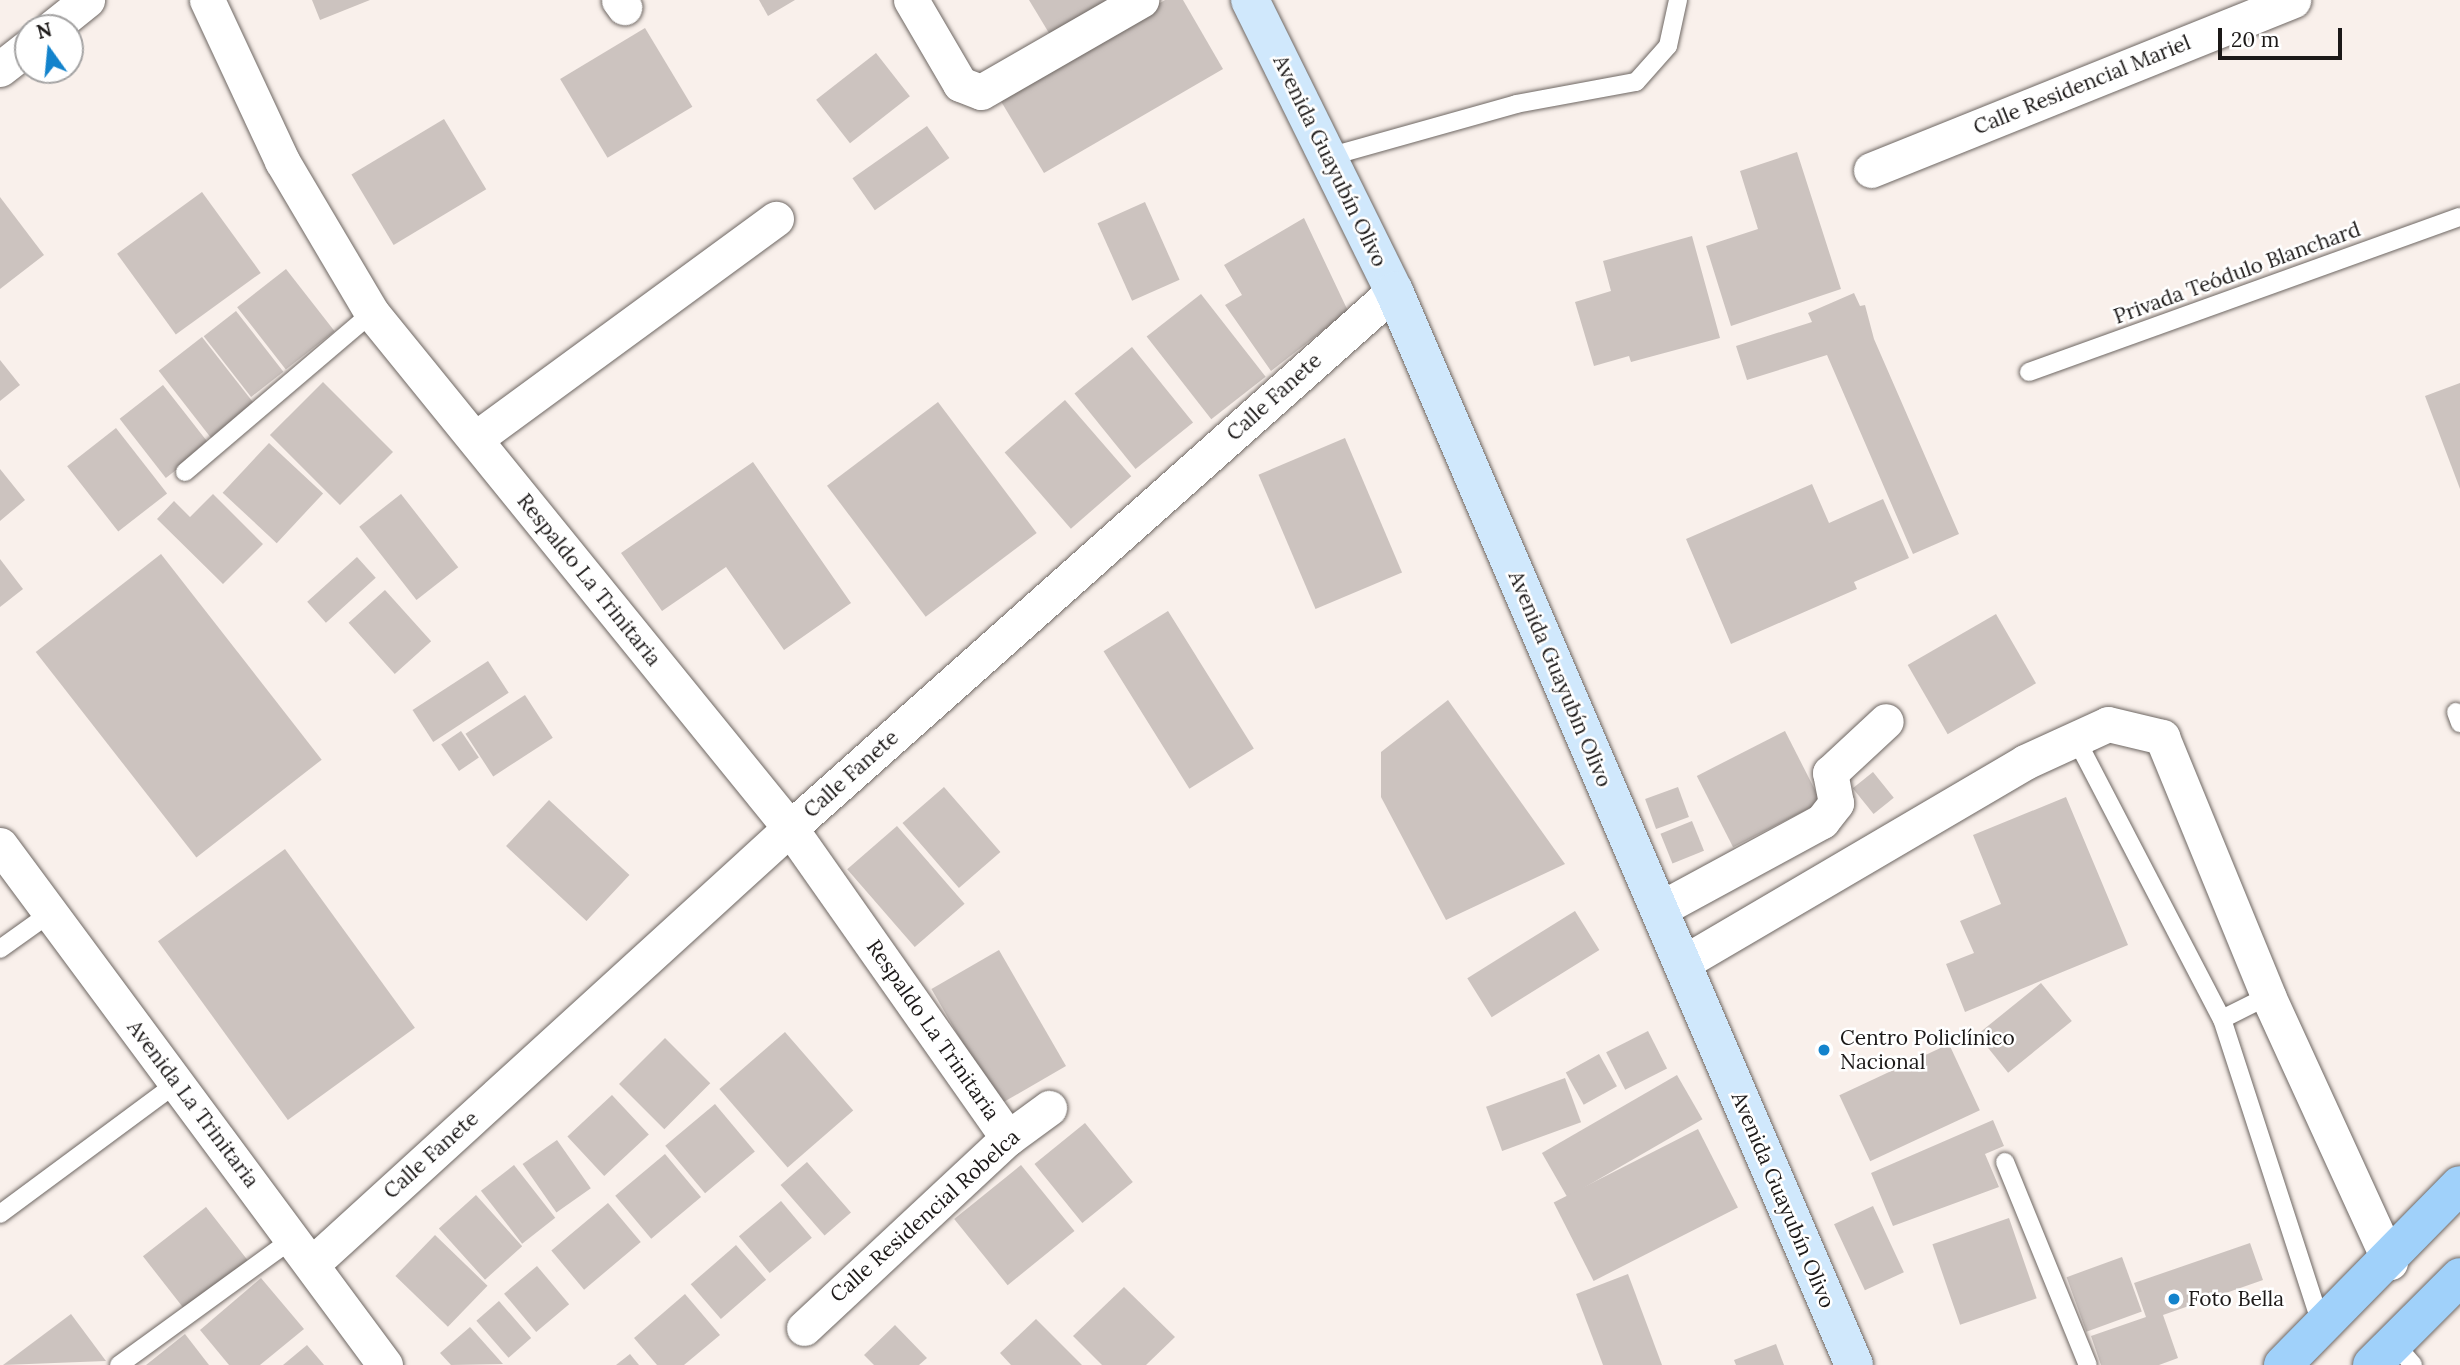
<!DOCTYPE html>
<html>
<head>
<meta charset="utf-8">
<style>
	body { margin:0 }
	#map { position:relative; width:2460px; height:1365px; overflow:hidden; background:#f9f0eb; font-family:Lora,serif }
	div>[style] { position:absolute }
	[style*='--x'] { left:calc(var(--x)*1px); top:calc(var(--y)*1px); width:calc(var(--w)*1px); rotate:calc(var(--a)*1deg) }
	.building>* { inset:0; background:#ccc3bf; transform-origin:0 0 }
	.roads { filter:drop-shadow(0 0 2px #6e6763) drop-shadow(0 0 2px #6e6763) }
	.lane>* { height:18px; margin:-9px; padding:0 9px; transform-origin:9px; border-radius:9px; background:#fff }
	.street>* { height:35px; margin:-17.5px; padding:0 17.5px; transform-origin:17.5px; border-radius:17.5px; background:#fff }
	.secondary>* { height:38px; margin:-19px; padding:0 19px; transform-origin:19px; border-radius:19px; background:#d0e8fc }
	.primary>* { height:38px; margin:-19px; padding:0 19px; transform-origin:19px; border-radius:19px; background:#a0d1fa }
	.dots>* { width:19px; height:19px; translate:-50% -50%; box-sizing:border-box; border:4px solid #fff; border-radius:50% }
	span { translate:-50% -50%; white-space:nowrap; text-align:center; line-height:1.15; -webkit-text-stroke:5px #fff; paint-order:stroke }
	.street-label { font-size:21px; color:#1c1918 }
	.poi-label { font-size:21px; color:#1c1918 }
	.left { translate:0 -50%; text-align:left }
	.north { position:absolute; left:14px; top:14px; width:70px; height:70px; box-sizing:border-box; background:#fff; border:2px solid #a4a3a3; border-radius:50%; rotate:345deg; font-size:19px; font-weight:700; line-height:28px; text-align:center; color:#1c1918 }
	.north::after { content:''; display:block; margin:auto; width:24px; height:32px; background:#1383cc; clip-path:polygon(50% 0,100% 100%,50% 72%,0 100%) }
	.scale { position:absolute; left:2218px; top:28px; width:124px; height:32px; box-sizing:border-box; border:4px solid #1c1918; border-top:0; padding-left:9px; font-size:21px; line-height:24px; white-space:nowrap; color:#1c1918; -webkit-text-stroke:5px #fff; paint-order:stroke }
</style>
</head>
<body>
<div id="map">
	<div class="building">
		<i style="clip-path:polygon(312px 0,370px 0,320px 20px)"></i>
		<i style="clip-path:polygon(759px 0,795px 0,768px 16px)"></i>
		<i style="clip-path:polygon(1029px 0,1117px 0,1052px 38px)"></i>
		<i style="clip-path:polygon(1165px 0,1183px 0,1223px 69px,1044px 173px,999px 98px)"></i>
		<i style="left:645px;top:28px;width:92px;height:99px;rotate:59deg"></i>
		<i style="left:876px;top:53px;width:55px;height:76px;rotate:52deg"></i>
		<i style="left:444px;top:119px;width:82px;height:108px;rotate:59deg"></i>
		<i style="left:927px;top:126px;width:39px;height:91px;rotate:55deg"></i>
		<i style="clip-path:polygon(1797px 152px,1841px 289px,1731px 326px,1706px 246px,1758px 229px,1740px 171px)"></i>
		<i style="left:202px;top:192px;width:100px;height:105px;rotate:54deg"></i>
		<i style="clip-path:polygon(0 197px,44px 255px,0 289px)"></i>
		<i style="left:1145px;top:202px;width:85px;height:52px;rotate:66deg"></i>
		<i style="clip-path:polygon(1304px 218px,1348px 311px,1271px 371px,1225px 305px,1242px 295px,1224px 265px)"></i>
		<i style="clip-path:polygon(1692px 236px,1720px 338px,1631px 362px,1629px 356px,1594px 366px,1575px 302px,1611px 291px,1603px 261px)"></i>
		<i style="left:286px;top:269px;width:79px;height:62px;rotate:52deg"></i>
		<i style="clip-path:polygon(1854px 293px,1860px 306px,1865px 305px,1874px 339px,1959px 534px,1913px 554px,1827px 355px,1747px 380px,1736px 346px,1812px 322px,1808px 313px)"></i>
		<i style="left:1201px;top:294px;width:105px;height:69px;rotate:52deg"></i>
		<i style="left:236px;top:311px;width:77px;height:41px;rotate:52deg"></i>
		<i style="left:202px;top:337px;width:88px;height:55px;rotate:52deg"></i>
		<i style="left:1132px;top:347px;width:97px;height:74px;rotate:51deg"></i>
		<i style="clip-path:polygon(0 360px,20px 385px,0 401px)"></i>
		<i style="left:323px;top:382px;width:99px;height:75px;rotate:45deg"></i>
		<i style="clip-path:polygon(2460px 383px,2460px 489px,2425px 396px)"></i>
		<i style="left:163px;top:385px;width:75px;height:55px;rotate:52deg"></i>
		<i style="left:1065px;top:400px;width:101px;height:80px;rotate:49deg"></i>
		<i style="left:938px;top:402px;width:164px;height:139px;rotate:53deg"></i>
		<i style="left:116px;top:428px;width:83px;height:62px;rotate:52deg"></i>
		<i style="left:1345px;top:438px;width:146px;height:94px;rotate:67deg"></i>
		<i style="left:269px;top:443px;width:74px;height:68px;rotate:43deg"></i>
		<i style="clip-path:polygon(753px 462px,851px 603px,784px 650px,726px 567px,662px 611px,621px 553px)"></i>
		<i style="clip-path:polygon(0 469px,25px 500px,0 521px)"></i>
		<i style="clip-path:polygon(1812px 484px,1829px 523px,1883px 499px,1909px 558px,1854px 582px,1857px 589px,1731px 644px,1686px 539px)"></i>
		<i style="clip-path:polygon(213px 494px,263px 544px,223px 584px,157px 519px,174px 501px,190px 517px)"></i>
		<i style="left:401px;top:494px;width:93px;height:53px;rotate:52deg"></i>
		<i style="left:161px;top:554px;width:261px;height:159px;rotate:52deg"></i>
		<i style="left:357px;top:557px;width:28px;height:67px;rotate:48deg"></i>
		<i style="clip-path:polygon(0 559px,23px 589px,0 607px)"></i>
		<i style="left:385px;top:590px;width:69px;height:49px;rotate:48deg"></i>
		<i style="left:1168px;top:611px;width:162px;height:76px;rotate:58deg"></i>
		<i style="left:1996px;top:614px;width:80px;height:102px;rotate:60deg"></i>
		<i style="left:488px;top:661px;width:38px;height:90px;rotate:57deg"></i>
		<i style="left:525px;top:695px;width:51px;height:71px;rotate:57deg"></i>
		<i style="clip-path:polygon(1448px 700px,1565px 864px,1446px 920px,1381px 797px,1381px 752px)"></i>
		<i style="left:461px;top:731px;width:32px;height:24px;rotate:56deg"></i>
		<i style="left:1785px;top:731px;width:80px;height:99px;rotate:63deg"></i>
		<i style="left:1873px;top:772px;width:33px;height:26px;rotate:51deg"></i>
		<i style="left:944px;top:787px;width:86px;height:55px;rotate:49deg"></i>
		<i style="left:1678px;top:787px;width:32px;height:35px;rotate:70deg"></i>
		<i style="clip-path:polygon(2066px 797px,2128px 945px,1965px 1012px,1946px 964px,1974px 953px,1960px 921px,2001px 904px,1973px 835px)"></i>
		<i style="left:549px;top:800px;width:110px;height:63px;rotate:43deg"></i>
		<i style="left:1692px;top:821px;width:32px;height:34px;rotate:68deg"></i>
		<i style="left:897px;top:826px;width:103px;height:66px;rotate:49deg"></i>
		<i style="left:285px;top:849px;width:221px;height:157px;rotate:54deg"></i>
		<i style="left:1575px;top:911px;width:46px;height:127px;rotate:58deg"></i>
		<i style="left:999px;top:950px;width:134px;height:78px;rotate:60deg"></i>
		<i style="left:2041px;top:983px;width:49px;height:82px;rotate:51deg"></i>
		<i style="left:1648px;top:1031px;width:42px;height:47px;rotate:63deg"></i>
		<i style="left:785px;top:1032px;width:104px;height:87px;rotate:49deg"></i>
		<i style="left:665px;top:1038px;width:64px;height:65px;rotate:45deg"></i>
		<i style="left:1949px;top:1044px;width:73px;height:121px;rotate:65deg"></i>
		<i style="left:1599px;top:1054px;width:37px;height:38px;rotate:61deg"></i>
		<i style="left:1677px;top:1075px;width:51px;height:156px;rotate:60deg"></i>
		<i style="left:1565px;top:1078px;width:47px;height:84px;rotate:70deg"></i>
		<i style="left:612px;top:1095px;width:54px;height:61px;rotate:47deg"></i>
		<i style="left:715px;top:1104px;width:62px;height:65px;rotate:50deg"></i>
		<i style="clip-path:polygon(1993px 1120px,2004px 1146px,1985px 1154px,1999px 1187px,1893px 1226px,1871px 1173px)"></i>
		<i style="left:1085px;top:1123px;width:76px;height:65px;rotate:51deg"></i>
		<i style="left:1698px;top:1129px;width:88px;height:162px;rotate:63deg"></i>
		<i style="left:557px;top:1140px;width:59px;height:42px;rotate:55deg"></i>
		<i style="left:665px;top:1154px;width:56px;height:65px;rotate:50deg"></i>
		<i style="left:807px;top:1162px;width:67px;height:35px;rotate:49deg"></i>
		<i style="left:514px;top:1165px;width:67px;height:42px;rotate:52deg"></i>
		<i style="left:1021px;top:1165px;width:85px;height:86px;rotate:51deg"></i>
		<i style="left:476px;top:1195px;width:69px;height:50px;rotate:48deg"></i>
		<i style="left:781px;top:1201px;width:48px;height:55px;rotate:50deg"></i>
		<i style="left:608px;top:1203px;width:51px;height:74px;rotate:50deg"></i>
		<i style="left:1873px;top:1206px;width:73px;height:43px;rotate:65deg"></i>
		<i style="left:206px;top:1207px;width:68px;height:80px;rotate:52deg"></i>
		<i style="left:2009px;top:1218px;width:85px;height:81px;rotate:71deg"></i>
		<i style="left:435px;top:1235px;width:73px;height:57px;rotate:44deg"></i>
		<i style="clip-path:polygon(2250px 1243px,2263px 1280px,2163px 1315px,2178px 1358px,2159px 1365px,2101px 1365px,2091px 1336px,2146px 1317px,2134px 1283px)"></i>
		<i style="left:736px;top:1245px;width:46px;height:60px;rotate:49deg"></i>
		<i style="left:2122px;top:1257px;width:58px;height:59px;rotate:70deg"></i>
		<i style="left:537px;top:1266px;width:50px;height:43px;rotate:50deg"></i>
		<i style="clip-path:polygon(1628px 1274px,1662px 1365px,1603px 1365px,1576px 1294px)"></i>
		<i style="clip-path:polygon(261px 1278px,304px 1329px,260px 1365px,229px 1365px,200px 1330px)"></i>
		<i style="clip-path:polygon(1124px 1287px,1175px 1337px,1146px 1365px,1102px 1365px,1073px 1336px)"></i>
		<i style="clip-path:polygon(685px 1294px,720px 1335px,684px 1365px,657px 1365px,634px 1338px)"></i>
		<i style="left:499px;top:1301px;width:49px;height:30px;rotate:49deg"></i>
		<i style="clip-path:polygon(71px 1314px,106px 1361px,3px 1365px)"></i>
		<i style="clip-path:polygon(1036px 1319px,1082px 1365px,1011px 1365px,1000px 1353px)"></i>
		<i style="clip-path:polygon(895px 1325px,927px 1358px,919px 1365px,874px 1365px,864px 1355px)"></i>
		<i style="clip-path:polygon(470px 1327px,503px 1364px,451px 1365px,440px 1353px)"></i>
		<i style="clip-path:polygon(185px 1334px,209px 1365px,146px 1365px)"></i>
		<i style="clip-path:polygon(1776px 1344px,1784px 1365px,1736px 1365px,1734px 1360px)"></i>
		<i style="clip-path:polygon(307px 1345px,324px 1365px,283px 1365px)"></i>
		<i style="clip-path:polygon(630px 1354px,639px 1365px,616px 1365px)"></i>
	</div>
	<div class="roads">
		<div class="lane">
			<i style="--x:1328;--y:157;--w:195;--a:-15.7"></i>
			<i style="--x:1516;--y:104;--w:122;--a:-10.4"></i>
			<i style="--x:1636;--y:82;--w:48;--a:-48.4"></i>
			<i style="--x:1668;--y:46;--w:47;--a:-77.7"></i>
			<i style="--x:2029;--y:372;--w:458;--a:-19.8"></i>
			<i style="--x:185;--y:472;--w:245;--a:-40.4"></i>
			<i style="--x:2456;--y:712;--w:12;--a:70"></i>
			<i style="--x:2076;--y:739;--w:316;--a:62.5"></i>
			<i style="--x:0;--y:949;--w:60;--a:-35.5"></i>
			<i style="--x:2268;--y:996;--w:51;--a:153.4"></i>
			<i style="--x:2222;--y:1019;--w:323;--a:72"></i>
			<i style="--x:2005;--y:1162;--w:219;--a:67.8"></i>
			<i style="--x:0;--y:1214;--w:220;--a:-36.5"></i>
			<i style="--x:2394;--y:1343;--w:29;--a:49"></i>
			<i style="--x:119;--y:1365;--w:216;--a:-36"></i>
		</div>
		<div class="street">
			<i style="--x:207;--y:0;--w:178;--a:65"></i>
			<i style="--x:282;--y:161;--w:177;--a:59.4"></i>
			<i style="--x:372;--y:313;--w:663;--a:50.94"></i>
			<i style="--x:790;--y:828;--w:379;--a:54.9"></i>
			<i style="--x:619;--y:0;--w:9;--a:54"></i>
			<i style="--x:911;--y:0;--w:97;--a:59.7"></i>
			<i style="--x:960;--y:84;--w:22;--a:21"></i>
			<i style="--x:981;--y:92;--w:185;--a:-29.9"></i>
			<i style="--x:52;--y:28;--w:45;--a:-38.7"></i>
			<i style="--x:0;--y:69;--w:36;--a:-38"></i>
			<i style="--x:1871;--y:170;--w:455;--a:-21.9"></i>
			<i style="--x:475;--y:439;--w:373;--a:-36.2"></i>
			<i style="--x:0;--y:845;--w:647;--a:53.48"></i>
			<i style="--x:1658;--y:910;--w:187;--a:-28.5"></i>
			<i style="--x:1822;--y:821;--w:23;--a:-52"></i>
			<i style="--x:1836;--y:803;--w:31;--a:-101"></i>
			<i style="--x:1830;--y:773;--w:76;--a:-42.9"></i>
			<i style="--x:1681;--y:964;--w:399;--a:-30.4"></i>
			<i style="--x:2025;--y:762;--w:91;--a:-24.6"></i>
			<i style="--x:2108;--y:724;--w:56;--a:13.5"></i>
			<i style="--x:2162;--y:737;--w:280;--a:67.7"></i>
			<i style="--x:2268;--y:996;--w:293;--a:65.4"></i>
			<i style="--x:313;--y:1263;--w:646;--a:-42.36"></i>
			<i style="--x:790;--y:828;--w:808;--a:-41.64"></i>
			<i style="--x:804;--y:1328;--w:279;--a:-43"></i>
			<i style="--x:1008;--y:1138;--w:51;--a:-36.2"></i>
		</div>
		<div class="secondary">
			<i style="--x:1250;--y:0;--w:325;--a:63.7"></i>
			<i style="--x:1394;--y:291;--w:1168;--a:66.81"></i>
		</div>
		<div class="primary">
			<i style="--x:2283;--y:1365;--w:252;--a:-45.5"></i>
			<i style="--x:2372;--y:1365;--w:124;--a:-45"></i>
		</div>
	</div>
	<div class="dots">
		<i style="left:1824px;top:1050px;background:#1383cc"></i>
		<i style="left:2174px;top:1299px;background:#1383cc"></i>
	</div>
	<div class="street-label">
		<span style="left:2082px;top:85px;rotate:-22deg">Calle Residencial Mariel</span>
		<span style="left:1330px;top:161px;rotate:64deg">Avenida Guayubín Olivo</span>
		<span style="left:2237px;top:273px;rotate:-20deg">Privada Teódulo Blanchard</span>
		<span style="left:1274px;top:397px;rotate:-42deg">Calle Fanete</span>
		<span style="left:589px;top:580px;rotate:51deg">Respaldo La Trinitaria</span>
		<span style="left:1560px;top:679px;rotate:67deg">Avenida Guayubín Olivo</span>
		<span style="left:851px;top:774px;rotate:-42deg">Calle Fanete</span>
		<span style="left:933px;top:1030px;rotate:55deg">Respaldo La Trinitaria</span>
		<span style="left:193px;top:1104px;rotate:53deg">Avenida La Trinitaria</span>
		<span style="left:431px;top:1155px;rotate:-42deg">Calle Fanete</span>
		<span style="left:1783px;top:1200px;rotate:67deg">Avenida Guayubín Olivo</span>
		<span style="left:925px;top:1216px;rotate:-42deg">Calle Residencial Robelca</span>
	</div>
	<div class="poi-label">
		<span class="left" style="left:1840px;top:1050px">Centro Policlínico<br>Nacional</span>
		<span class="left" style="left:2188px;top:1299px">Foto Bella</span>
	</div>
	<div class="north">N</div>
	<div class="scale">20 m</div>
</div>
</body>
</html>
